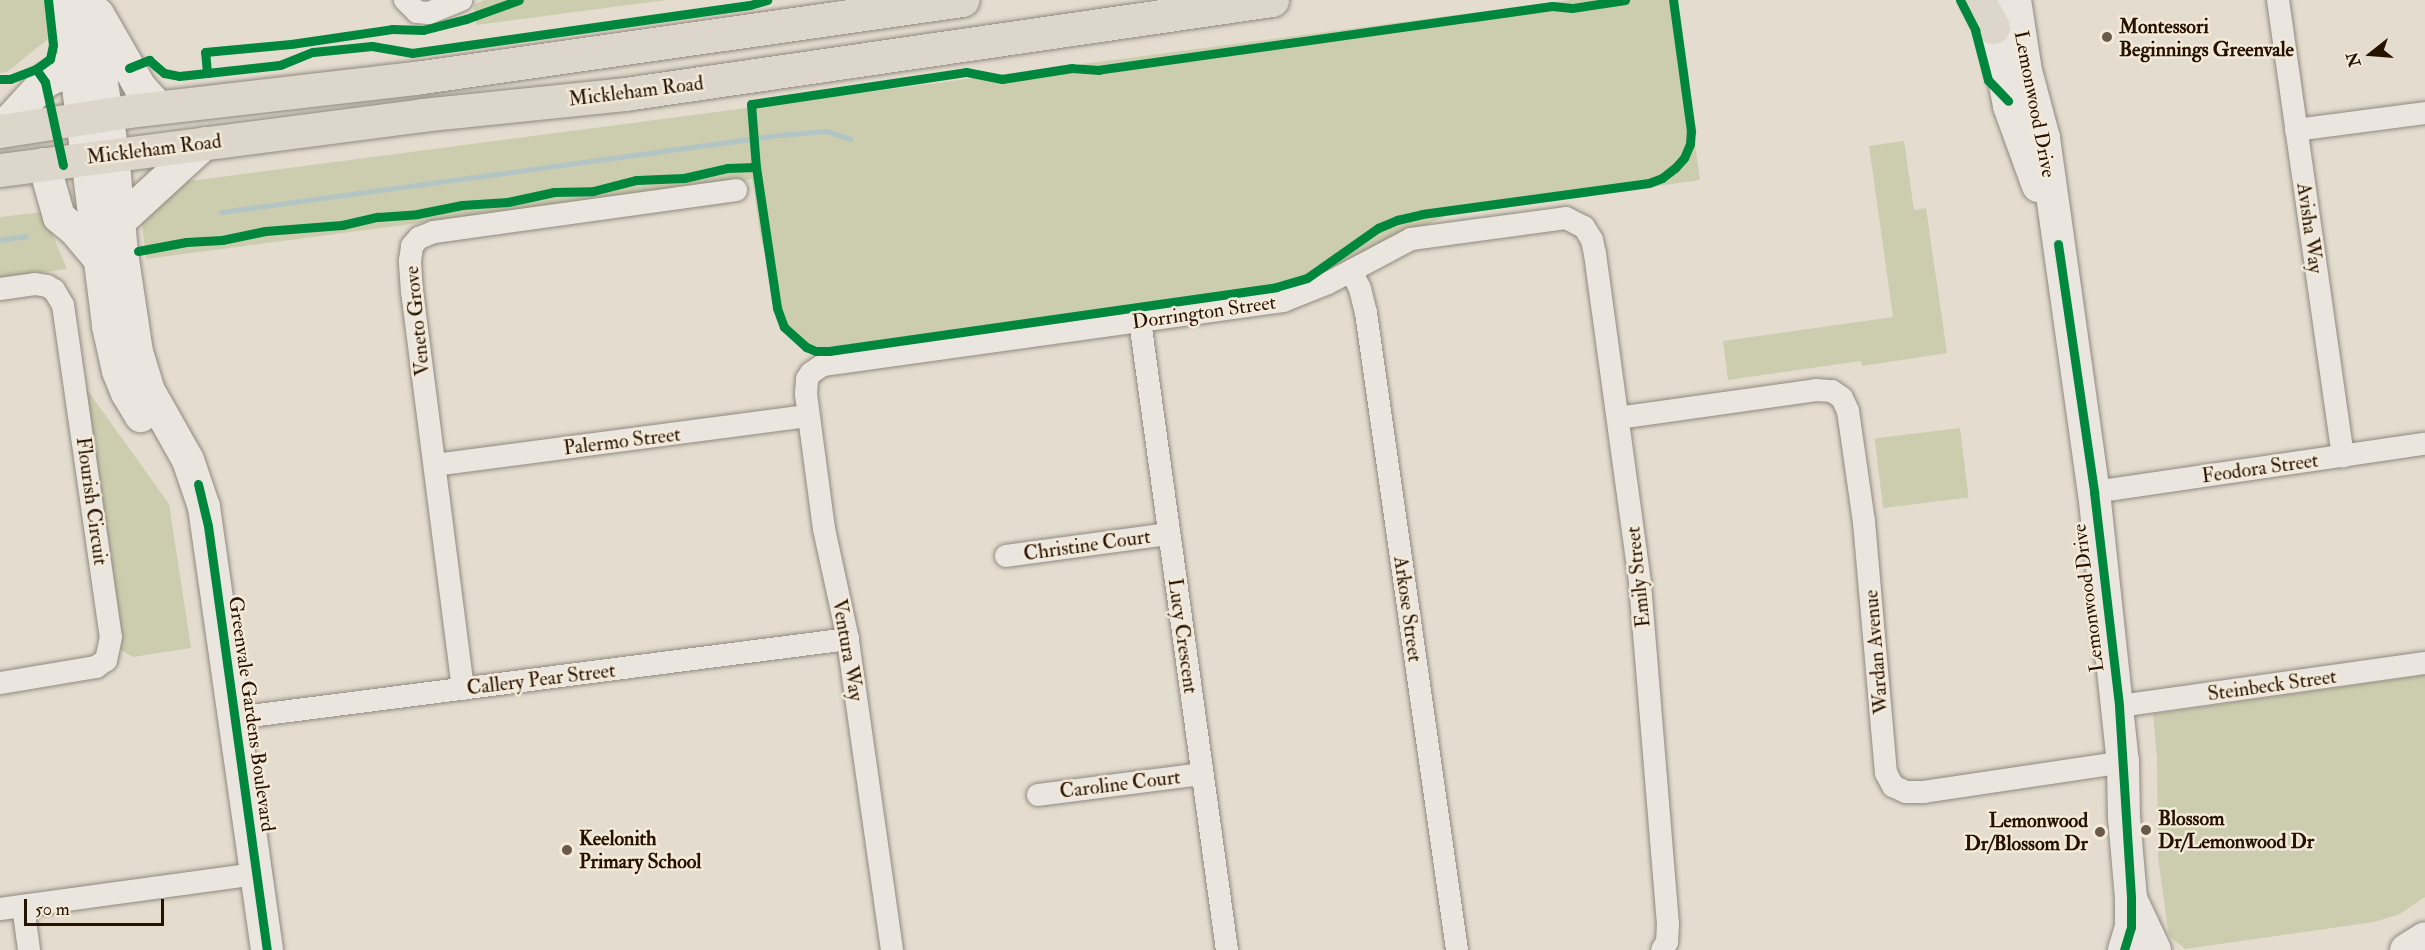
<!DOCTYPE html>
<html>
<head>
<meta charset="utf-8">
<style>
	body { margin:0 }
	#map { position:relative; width:2425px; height:950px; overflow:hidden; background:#e4dccf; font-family:"IM FELL Double Pica",serif }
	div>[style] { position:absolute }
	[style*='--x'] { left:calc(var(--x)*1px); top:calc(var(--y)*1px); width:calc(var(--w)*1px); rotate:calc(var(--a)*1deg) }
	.green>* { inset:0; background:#cccdaf; transform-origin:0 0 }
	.stream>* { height:5px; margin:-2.5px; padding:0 2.5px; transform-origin:2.5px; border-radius:2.5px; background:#b2c4c3 }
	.roads { filter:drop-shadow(0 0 2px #90897f) drop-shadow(0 0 2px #90897f) }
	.street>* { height:22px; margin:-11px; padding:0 11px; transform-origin:11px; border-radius:11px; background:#eae6df }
	.secondary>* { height:32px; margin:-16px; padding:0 16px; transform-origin:16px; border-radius:16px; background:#eae6df }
	.primary>* { height:33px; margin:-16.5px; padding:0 16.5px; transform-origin:16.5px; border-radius:16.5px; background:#ddd6ca }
	.cycleway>* { height:9px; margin:-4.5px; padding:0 4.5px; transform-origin:4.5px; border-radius:4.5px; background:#00873e }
	.dots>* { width:16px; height:16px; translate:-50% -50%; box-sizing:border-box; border:3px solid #f3eada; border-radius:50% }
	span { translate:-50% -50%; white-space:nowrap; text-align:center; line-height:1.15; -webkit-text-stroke:5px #f3eada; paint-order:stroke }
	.poi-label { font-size:20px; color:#271200; font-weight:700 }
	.left { translate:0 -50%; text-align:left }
	.right { translate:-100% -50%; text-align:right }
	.street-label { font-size:20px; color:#271200 }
	.north { position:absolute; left:2341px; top:24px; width:60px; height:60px; -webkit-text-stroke:4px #f3eada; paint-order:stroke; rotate:253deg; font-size:16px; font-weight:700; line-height:24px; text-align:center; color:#271200 }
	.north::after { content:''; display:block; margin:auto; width:21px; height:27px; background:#271200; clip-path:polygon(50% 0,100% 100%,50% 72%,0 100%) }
	.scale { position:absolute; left:24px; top:899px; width:140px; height:27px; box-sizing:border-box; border:3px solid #271200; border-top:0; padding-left:8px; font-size:18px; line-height:21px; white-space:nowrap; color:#271200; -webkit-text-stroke:4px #f3eada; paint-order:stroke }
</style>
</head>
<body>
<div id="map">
	<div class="green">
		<i style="clip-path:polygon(0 0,44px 0,48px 39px,7px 72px,0 73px)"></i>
		<i style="clip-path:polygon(484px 0,667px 0,476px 25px,474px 5px)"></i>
		<i style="clip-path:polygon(1570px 0,1675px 0,1700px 180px,1446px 216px,1396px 238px,1325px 277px,824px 348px,809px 344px,787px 324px,761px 240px,752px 179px,146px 259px,141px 215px,159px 185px)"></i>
		<i style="clip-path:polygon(1904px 141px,1914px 210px,1926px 208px,1947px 353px,1862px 366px,1861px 361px,1728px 380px,1723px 341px,1893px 317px,1869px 146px)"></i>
		<i style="clip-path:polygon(43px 212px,67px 269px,0 278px,0 217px)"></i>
		<i style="clip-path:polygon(83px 384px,169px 504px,191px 648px,133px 657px,121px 650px)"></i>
		<i style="left:1960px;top:428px;width:70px;height:86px;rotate:83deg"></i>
		<i style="clip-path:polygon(2425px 675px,2425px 897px,2400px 914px,2374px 922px,2185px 949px,2169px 936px,2158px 858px,2157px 758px,2153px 714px)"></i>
	</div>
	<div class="stream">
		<i style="--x:221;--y:212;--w:563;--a:-7.86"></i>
		<i style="--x:779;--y:135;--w:47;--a:-4.9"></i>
		<i style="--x:826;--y:131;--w:26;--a:18"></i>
		<i style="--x:0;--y:240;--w:26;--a:-9"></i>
	</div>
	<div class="roads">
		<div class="street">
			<i style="--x:405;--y:0;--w:17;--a:45"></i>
			<i style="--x:417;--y:12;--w:12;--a:5"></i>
			<i style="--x:429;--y:13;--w:35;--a:-22"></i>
			<i style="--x:2278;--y:0;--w:461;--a:81.9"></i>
			<i style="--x:2296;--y:130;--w:130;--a:-7.5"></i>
			<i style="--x:1351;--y:271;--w:20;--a:63"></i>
			<i style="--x:1360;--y:289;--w:25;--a:76"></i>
			<i style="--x:1366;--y:313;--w:643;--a:81.87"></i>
			<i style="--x:0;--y:289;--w:35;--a:-8"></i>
			<i style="--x:35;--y:284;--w:12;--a:9"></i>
			<i style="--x:47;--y:286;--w:8;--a:30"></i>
			<i style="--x:54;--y:290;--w:17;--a:59"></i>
			<i style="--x:63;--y:305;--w:335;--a:81.8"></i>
			<i style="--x:111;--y:637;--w:24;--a:102"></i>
			<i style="--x:106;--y:660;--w:12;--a:145"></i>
			<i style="--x:96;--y:667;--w:97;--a:170.5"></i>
			<i style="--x:1140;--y:321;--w:635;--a:82.13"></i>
			<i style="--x:1618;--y:418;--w:200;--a:-8"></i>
			<i style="--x:1816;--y:390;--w:16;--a:4"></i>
			<i style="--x:1832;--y:391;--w:12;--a:35"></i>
			<i style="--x:1842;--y:398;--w:14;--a:65"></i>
			<i style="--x:1848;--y:411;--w:112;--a:81.8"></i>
			<i style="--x:1864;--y:522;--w:252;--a:85"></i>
			<i style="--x:1886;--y:773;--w:15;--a:62"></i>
			<i style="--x:1893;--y:786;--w:14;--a:25"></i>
			<i style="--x:1906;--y:792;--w:17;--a:0"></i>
			<i style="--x:1923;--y:792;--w:202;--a:-8.5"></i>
			<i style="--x:435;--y:465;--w:376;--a:-7.5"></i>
			<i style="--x:2094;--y:492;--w:334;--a:-8.3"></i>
			<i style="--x:1006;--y:556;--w:163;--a:-7.7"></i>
			<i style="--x:463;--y:689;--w:400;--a:-97.3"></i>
			<i style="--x:412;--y:292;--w:31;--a:-94"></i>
			<i style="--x:410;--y:261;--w:15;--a:-82"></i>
			<i style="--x:412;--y:246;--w:11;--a:-49"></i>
			<i style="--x:419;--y:238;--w:16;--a:-22"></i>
			<i style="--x:434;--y:232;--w:305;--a:-7.9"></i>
			<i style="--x:2119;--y:706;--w:309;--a:-8"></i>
			<i style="--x:235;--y:718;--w:618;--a:-7.34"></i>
			<i style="--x:1038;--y:795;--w:165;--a:-7.3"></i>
			<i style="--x:23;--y:906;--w:44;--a:82.2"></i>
			<i style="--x:0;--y:909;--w:258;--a:-7.8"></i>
			<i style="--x:892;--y:950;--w:314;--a:-98.1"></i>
			<i style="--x:848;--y:639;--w:113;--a:-102.3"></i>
			<i style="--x:824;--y:529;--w:136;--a:-97.6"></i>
			<i style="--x:806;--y:394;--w:15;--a:-86"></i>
			<i style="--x:807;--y:379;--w:7;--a:-56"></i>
			<i style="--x:811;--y:373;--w:14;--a:-34"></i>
			<i style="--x:823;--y:365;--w:464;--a:-7.9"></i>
			<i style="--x:1283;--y:301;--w:48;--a:-21.8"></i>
			<i style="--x:1328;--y:283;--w:94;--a:-27.9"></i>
			<i style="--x:1411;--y:239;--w:156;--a:-7.7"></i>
			<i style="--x:1566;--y:218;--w:20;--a:27"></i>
			<i style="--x:1584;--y:227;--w:15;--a:58"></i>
			<i style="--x:1592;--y:240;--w:14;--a:78"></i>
			<i style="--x:1595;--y:254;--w:333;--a:82.2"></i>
			<i style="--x:1640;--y:584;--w:341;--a:85.3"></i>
			<i style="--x:1668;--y:924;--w:18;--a:93"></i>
			<i style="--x:1667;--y:942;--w:9;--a:122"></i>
		</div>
		<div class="secondary">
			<i style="--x:67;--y:0;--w:329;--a:82.8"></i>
			<i style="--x:108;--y:326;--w:46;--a:77.5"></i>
			<i style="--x:118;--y:371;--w:24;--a:68"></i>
			<i style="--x:127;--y:393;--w:27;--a:59"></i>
			<i style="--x:89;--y:0;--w:156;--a:81.1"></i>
			<i style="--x:113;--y:154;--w:99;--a:84.8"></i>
			<i style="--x:122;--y:253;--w:100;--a:81.4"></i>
			<i style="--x:137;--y:352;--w:39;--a:73"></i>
			<i style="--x:148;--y:389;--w:81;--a:60.6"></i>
			<i style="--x:188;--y:460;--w:50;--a:71.2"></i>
			<i style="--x:204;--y:507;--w:447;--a:81.9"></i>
			<i style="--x:1989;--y:0;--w:108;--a:79.3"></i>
			<i style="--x:2009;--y:106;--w:85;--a:70.1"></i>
			<i style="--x:2015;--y:0;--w:72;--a:81.2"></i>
			<i style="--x:2026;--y:71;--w:69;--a:75"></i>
			<i style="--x:2044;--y:138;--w:358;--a:82"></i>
			<i style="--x:2094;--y:492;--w:272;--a:83.9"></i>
			<i style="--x:2123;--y:762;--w:55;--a:89"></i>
			<i style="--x:2124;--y:817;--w:81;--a:85.1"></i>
			<i style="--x:2131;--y:898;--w:29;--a:90"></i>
			<i style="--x:2131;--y:927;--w:24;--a:107"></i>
			<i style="--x:98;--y:14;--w:84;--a:60.1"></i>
			<i style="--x:140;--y:87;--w:28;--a:48"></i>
			<i style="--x:0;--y:131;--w:67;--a:-47.4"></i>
			<i style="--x:45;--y:82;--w:11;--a:-27"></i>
			<i style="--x:55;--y:77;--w:26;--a:-43"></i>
			<i style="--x:44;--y:164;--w:55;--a:74.2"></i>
			<i style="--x:59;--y:217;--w:19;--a:39"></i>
			<i style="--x:74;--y:229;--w:35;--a:50"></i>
			<i style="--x:118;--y:223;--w:118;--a:-42.6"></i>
			<i style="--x:2132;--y:901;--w:54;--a:64.9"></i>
			<i style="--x:2406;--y:950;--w:22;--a:-32"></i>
		</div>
		<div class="primary">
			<i style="--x:1978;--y:0;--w:31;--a:61"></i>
			<i style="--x:0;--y:131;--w:131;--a:-8.8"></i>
			<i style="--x:129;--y:111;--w:288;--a:-6.6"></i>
			<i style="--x:415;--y:78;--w:553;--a:-8.12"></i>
			<i style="--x:0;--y:170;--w:426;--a:-7.4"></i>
			<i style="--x:422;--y:115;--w:204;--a:-5.9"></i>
			<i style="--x:625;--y:94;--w:654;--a:-8.27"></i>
		</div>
	</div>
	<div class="cycleway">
		<i style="--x:1625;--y:0;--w:54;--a:171.4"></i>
		<i style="--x:1572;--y:8;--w:20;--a:-174"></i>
		<i style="--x:1552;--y:6;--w:457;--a:172"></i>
		<i style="--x:1099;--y:70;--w:27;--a:-176"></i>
		<i style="--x:1072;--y:68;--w:71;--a:171.1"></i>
		<i style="--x:1002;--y:79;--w:37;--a:-169"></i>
		<i style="--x:966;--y:72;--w:217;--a:171.5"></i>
		<i style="--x:751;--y:104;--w:63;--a:85.5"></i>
		<i style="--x:756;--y:167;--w:143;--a:81.5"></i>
		<i style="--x:777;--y:308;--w:20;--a:70"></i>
		<i style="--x:784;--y:327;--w:30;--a:42"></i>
		<i style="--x:806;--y:347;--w:11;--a:22"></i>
		<i style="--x:816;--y:351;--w:13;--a:0"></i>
		<i style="--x:829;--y:351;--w:452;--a:-8.1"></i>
		<i style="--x:1276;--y:287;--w:32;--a:-16"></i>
		<i style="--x:1307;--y:278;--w:87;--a:-35.2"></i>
		<i style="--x:1378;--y:228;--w:21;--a:-23"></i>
		<i style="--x:1397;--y:220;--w:26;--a:-13"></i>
		<i style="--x:1422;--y:214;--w:229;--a:-7.8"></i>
		<i style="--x:1649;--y:183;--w:14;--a:-21"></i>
		<i style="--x:1662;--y:178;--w:16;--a:-38"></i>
		<i style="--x:1675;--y:168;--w:13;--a:-48"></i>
		<i style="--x:1684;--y:158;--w:15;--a:-67"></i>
		<i style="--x:1690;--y:144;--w:13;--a:-86"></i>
		<i style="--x:1691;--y:131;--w:132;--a:-97.8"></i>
		<i style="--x:1960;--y:0;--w:34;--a:63"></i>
		<i style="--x:1975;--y:30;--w:52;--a:75.4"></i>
		<i style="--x:1988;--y:80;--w:29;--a:46"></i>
		<i style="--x:129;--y:68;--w:22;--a:-22"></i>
		<i style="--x:149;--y:60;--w:20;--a:41"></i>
		<i style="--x:164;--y:73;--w:15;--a:11"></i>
		<i style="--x:179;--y:76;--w:28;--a:-6"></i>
		<i style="--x:207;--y:73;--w:21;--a:-95"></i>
		<i style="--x:205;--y:52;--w:86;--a:-5.3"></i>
		<i style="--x:291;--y:44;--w:102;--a:-8.4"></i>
		<i style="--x:392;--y:29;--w:31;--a:2"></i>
		<i style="--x:423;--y:30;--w:44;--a:-14.3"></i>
		<i style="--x:466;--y:19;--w:56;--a:-19.7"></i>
		<i style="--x:36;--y:69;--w:16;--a:55"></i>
		<i style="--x:45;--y:82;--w:85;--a:77.8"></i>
		<i style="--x:207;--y:73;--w:73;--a:-6.3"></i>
		<i style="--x:280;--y:65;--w:35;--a:-22"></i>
		<i style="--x:313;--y:52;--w:59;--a:-5.8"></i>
		<i style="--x:372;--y:46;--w:41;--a:9.9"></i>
		<i style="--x:412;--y:53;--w:341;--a:-8.1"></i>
		<i style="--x:750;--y:5;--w:18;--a:-16"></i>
		<i style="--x:0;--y:79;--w:10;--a:0"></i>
		<i style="--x:10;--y:79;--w:28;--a:-21"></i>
		<i style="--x:36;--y:69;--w:17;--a:-36"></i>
		<i style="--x:50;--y:59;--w:14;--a:-78"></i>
		<i style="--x:53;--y:45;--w:45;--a:-96.3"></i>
		<i style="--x:2058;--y:244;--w:251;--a:81.7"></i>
		<i style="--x:2094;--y:492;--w:215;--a:83.3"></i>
		<i style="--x:2119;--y:706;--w:192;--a:86.4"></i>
		<i style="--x:2131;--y:898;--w:29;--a:90"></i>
		<i style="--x:2131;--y:927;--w:24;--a:107"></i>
		<i style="--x:138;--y:251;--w:49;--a:-10.6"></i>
		<i style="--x:186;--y:242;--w:36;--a:-3"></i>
		<i style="--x:222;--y:240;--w:44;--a:-11.8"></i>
		<i style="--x:265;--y:231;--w:77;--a:-4.5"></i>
		<i style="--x:342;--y:225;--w:37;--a:-13"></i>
		<i style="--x:378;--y:217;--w:39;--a:-4"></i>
		<i style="--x:417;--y:214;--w:46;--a:-11.3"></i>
		<i style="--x:462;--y:205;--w:46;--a:-3.7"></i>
		<i style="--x:508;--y:202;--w:47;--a:-12.3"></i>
		<i style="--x:554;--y:192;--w:39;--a:-1"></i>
		<i style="--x:593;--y:191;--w:44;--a:-14.3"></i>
		<i style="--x:636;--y:180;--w:48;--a:-2.4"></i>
		<i style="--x:684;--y:178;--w:44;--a:-13.1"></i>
		<i style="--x:727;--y:168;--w:29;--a:-2"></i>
		<i style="--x:198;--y:484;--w:43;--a:76.6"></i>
		<i style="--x:208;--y:526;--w:428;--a:82.1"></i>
	</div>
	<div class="dots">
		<i style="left:2107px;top:37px;background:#695948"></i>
		<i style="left:2146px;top:830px;background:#695948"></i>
		<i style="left:2100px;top:832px;background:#695948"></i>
		<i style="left:567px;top:850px;background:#695948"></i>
	</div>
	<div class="poi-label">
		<span class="left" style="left:2119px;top:38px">Montessori<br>Beginnings Greenvale</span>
		<span class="left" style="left:2158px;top:830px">Blossom<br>Dr/Lemonwood Dr</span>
		<span class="right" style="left:2088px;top:832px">Lemonwood<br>Dr/Blossom Dr</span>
		<span class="left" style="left:579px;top:850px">Keelonith<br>Primary School</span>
	</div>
	<div class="street-label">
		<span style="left:636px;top:91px;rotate:-7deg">Mickleham Road</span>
		<span style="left:2035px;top:104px;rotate:79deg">Lemonwood Drive</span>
		<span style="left:154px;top:149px;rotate:-7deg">Mickleham Road</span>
		<span style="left:2310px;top:228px;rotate:82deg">Avisha Way</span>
		<span style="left:1204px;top:312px;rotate:-8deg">Dorrington Street</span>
		<span style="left:417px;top:321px;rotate:-96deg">Veneto Grove</span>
		<span style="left:622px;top:441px;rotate:-7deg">Palermo Street</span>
		<span style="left:2260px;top:468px;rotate:-8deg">Feodora Street</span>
		<span style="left:92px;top:501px;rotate:82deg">Flourish Circuit</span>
		<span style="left:1087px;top:545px;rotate:-8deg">Christine Court</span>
		<span style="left:1638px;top:577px;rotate:-96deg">Emily Street</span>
		<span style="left:2088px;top:598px;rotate:-97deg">Lemonwood Drive</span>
		<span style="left:1408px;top:609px;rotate:82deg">Arkose Street</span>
		<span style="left:1183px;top:636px;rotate:82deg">Lucy Crescent</span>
		<span style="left:848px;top:650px;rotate:80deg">Ventura Way</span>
		<span style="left:1876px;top:652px;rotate:-95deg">Wardan Avenue</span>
		<span style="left:541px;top:679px;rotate:-7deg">Callery Pear Street</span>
		<span style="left:2272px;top:685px;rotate:-8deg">Steinbeck Street</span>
		<span style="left:252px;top:714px;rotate:82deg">Greenvale Gardens Boulevard</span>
		<span style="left:1120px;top:784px;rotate:-7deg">Caroline Court</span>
	</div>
	<div class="north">N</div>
	<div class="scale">50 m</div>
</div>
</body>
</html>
